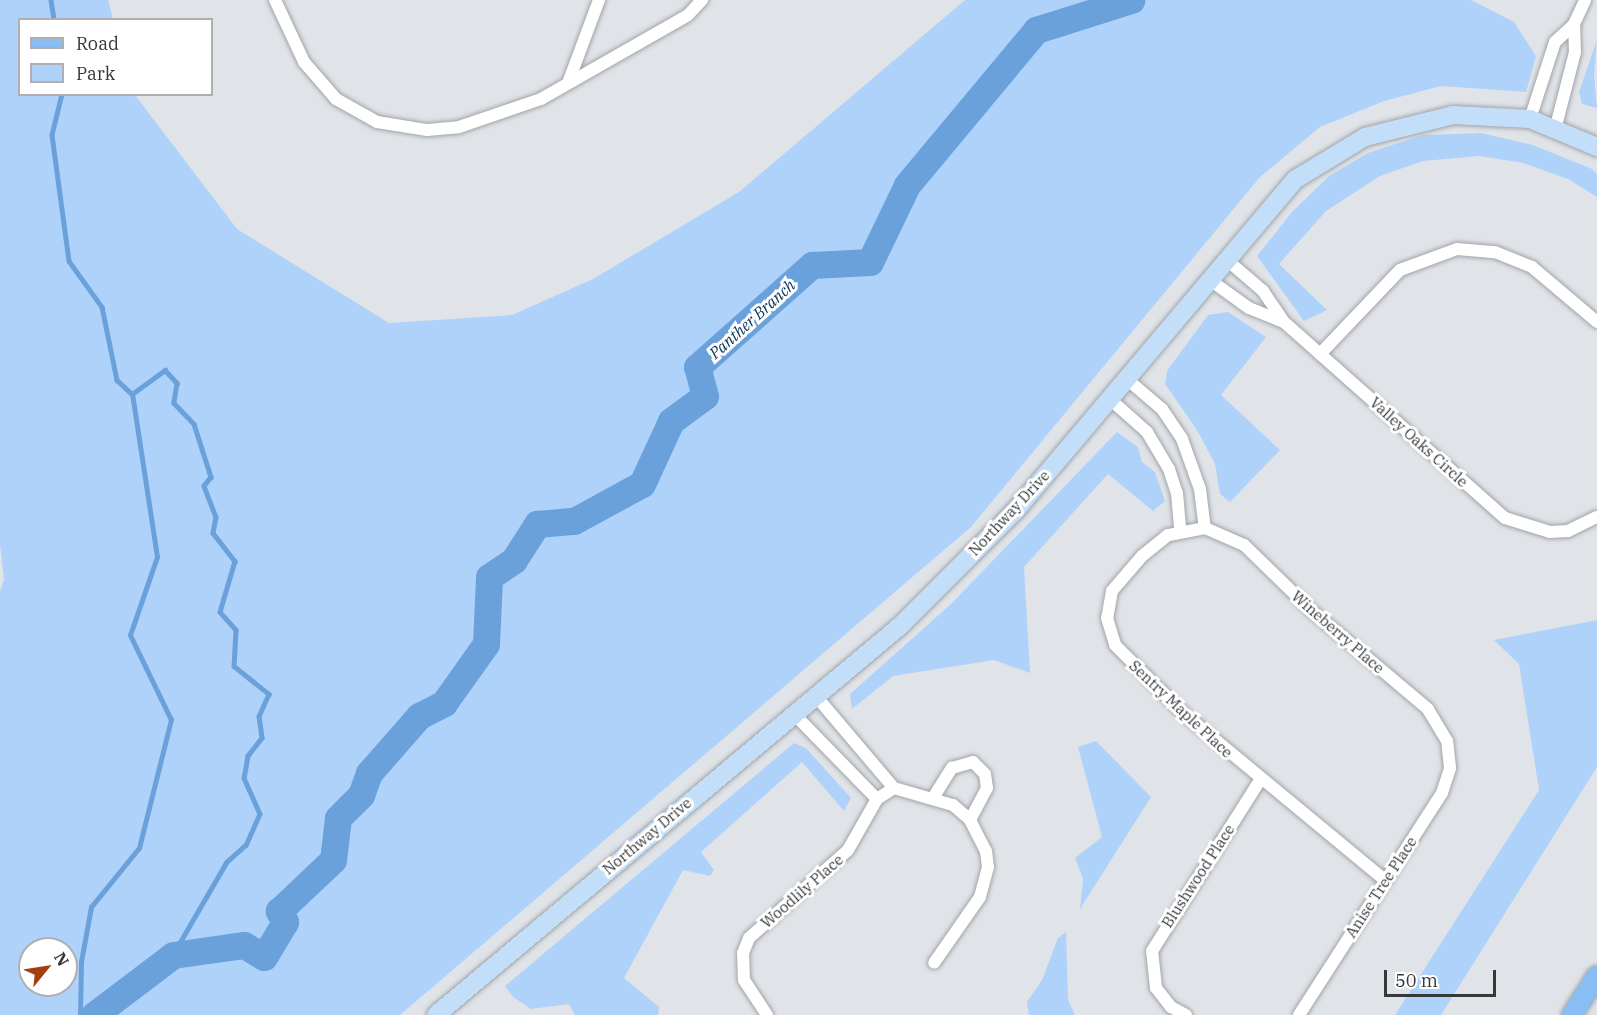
<!DOCTYPE html>
<html>
<head>
<meta charset="utf-8">
<style>
	body { margin:0 }
	#map { position:relative; width:1597px; height:1015px; overflow:hidden; background:#e0e4e8; font-family:"IBM Plex Serif",serif }
	div>[style] { position:absolute }
	[style*='--x'] { left:calc(var(--x)*1px); top:calc(var(--y)*1px); width:calc(var(--w)*1px); rotate:calc(var(--a)*1deg) }
	.green>* { inset:0; background:#afd2fa }
	.stream>* { height:4.5px; margin:-2.25px; padding:0 2.25px; transform-origin:2.25px; border-radius:2.25px; background:#6aa1db }
	.river>* { height:27px; margin:-13.5px; padding:0 13.5px; transform-origin:13.5px; border-radius:13.5px; background:#6aa1db }
	.roads { filter:drop-shadow(0 0 2px #a1a4a9) drop-shadow(0 0 2px #a1a4a9) }
	.street>* { height:12px; margin:-6px; padding:0 6px; transform-origin:6px; border-radius:6px; background:#fff }
	.secondary>* { height:18px; margin:-9px; padding:0 9px; transform-origin:9px; border-radius:9px; background:#c3def9 }
	.primary>* { height:20px; margin:-10px; padding:0 10px; transform-origin:10px; border-radius:10px; background:#88bef3 }
	span { translate:-50% -50%; white-space:nowrap; text-align:center; line-height:1.15; -webkit-text-stroke:6px #fff; paint-order:stroke }
	.street-label { font-size:15px; color:#363739 }
	.water-label { font-size:16px; color:#0c345a; font-style:italic }
	.legend { position:absolute; left:18px; top:18px; width:195px; height:78px; box-sizing:border-box; background:#fff; border:2px solid #afafb0; margin:0; padding:8px 10px; list-style:none; font-size:18px; color:#363739 }
	.legend li { display:flex; align-items:center; gap:12px; height:30px }
	.legend b { width:30px; border:2px solid #afafb0 }
	.north { position:absolute; left:18px; top:937px; width:60px; height:60px; box-sizing:border-box; background:#fff; border:2px solid #afafb0; border-radius:50%; rotate:60deg; font-size:16px; font-weight:700; line-height:24px; text-align:center; color:#363739 }
	.north::after { content:''; display:block; margin:auto; width:21px; height:27px; background:#a43f10; clip-path:polygon(50% 0,100% 100%,50% 72%,0 100%) }
	.scale { position:absolute; left:1384px; top:970px; width:112px; height:27px; box-sizing:border-box; border:3px solid #363739; border-top:0; padding-left:8px; font-size:18px; line-height:21px; white-space:nowrap; color:#363739; -webkit-text-stroke:4px #fff; paint-order:stroke }
</style>
</head>
<body>
<div id="map">
	<div class="green">
		<i style="clip-path:polygon(evenodd,0 0,108px 0,113px 19px,20px 20px,20px 94px,135px 95px,237px 229px,389px 323px,512px 315px,593px 279px,739px 192px,965px 0,1471px 0,1514px 22px,1536px 56px,1526px 92px,1441px 86px,1384px 101px,1320px 127px,1260px 177px,971px 527px,400px 1015px,0 1015px,0 591px,4px 580px,0 544px,0 0,30px 949px,66px 949px,66px 985px,30px 985px,30px 949px)"></i>
		<i style="clip-path:polygon(1597px 40px,1594px 75px,1597px 108px,1582px 104px,1579px 92px)"></i>
		<i style="clip-path:polygon(1481px 133px,1533px 145px,1592px 169px,1597px 174px,1597px 197px,1568px 179px,1523px 163px,1479px 156px,1423px 161px,1380px 176px,1326px 211px,1279px 264px,1327px 310px,1304px 321px,1257px 256px,1292px 212px,1329px 176px,1368px 153px,1423px 135px)"></i>
		<i style="clip-path:polygon(1228px 312px,1266px 337px,1221px 395px,1280px 450px,1230px 502px,1220px 494px,1215px 464px,1197px 430px,1165px 384px,1167px 371px,1208px 315px)"></i>
		<i style="clip-path:polygon(1117px 432px,1138px 447px,1142px 462px,1155px 472px,1165px 501px,1153px 511px,1108px 474px,1024px 567px,1030px 673px,994px 660px,893px 676px,852px 709px,850px 694px,951px 604px)"></i>
		<i style="clip-path:polygon(1597px 620px,1597px 767px,1441px 1015px,1395px 1015px,1539px 790px,1519px 664px,1494px 640px)"></i>
		<i style="clip-path:polygon(1096px 741px,1151px 797px,1080px 909px,1083px 879px,1075px 858px,1102px 837px,1078px 747px)"></i>
		<i style="clip-path:polygon(794px 743px,806px 748px,851px 798px,844px 811px,802px 762px,701px 852px,714px 870px,710px 876px,683px 870px,624px 978px,659px 1007px,658px 1015px,575px 1015px,569px 1004px,531px 1009px,513px 997px,505px 986px)"></i>
		<i style="clip-path:polygon(1066px 932px,1068px 1000px,1075px 1015px,1029px 1015px,1027px 1002px,1042px 980px,1058px 938px)"></i>
	</div>
	<div class="stream">
		<i style="--x:51;--y:0;--w:20;--a:81"></i>
		<i style="--x:62;--y:94;--w:42;--a:103.7"></i>
		<i style="--x:52;--y:135;--w:127;--a:82.3"></i>
		<i style="--x:69;--y:261;--w:57;--a:54.3"></i>
		<i style="--x:102;--y:307;--w:75;--a:78.4"></i>
		<i style="--x:117;--y:380;--w:21;--a:43"></i>
		<i style="--x:132;--y:394;--w:41;--a:-36"></i>
		<i style="--x:165;--y:370;--w:18;--a:47"></i>
		<i style="--x:177;--y:383;--w:20;--a:99"></i>
		<i style="--x:174;--y:403;--w:29;--a:46"></i>
		<i style="--x:194;--y:424;--w:56;--a:72.2"></i>
		<i style="--x:211;--y:477;--w:11;--a:128"></i>
		<i style="--x:204;--y:486;--w:33;--a:69"></i>
		<i style="--x:216;--y:517;--w:16;--a:101"></i>
		<i style="--x:213;--y:533;--w:36;--a:52"></i>
		<i style="--x:235;--y:561;--w:53;--a:106.4"></i>
		<i style="--x:220;--y:612;--w:24;--a:48"></i>
		<i style="--x:236;--y:630;--w:36;--a:93"></i>
		<i style="--x:234;--y:666;--w:45;--a:38.7"></i>
		<i style="--x:269;--y:694;--w:24;--a:114"></i>
		<i style="--x:259;--y:716;--w:22;--a:82"></i>
		<i style="--x:262;--y:738;--w:23;--a:128"></i>
		<i style="--x:248;--y:756;--w:22;--a:100"></i>
		<i style="--x:244;--y:778;--w:39;--a:66"></i>
		<i style="--x:260;--y:814;--w:34;--a:114"></i>
		<i style="--x:246;--y:845;--w:25;--a:138"></i>
		<i style="--x:227;--y:862;--w:108;--a:120.1"></i>
		<i style="--x:80;--y:1015;--w:53;--a:-88.9"></i>
		<i style="--x:81;--y:962;--w:56;--a:-79.7"></i>
		<i style="--x:91;--y:907;--w:76;--a:-50.9"></i>
		<i style="--x:139;--y:848;--w:132;--a:-76"></i>
		<i style="--x:171;--y:720;--w:94;--a:-115.8"></i>
		<i style="--x:130;--y:635;--w:83;--a:-70.9"></i>
		<i style="--x:157;--y:557;--w:165;--a:-98.7"></i>
	</div>
	<div class="river">
		<i style="--x:94;--y:1015;--w:99;--a:-37.2"></i>
		<i style="--x:173;--y:955;--w:72;--a:-8"></i>
		<i style="--x:244;--y:945;--w:23;--a:31"></i>
		<i style="--x:264;--y:957;--w:41;--a:-59"></i>
		<i style="--x:285;--y:922;--w:13;--a:-119"></i>
		<i style="--x:279;--y:911;--w:74;--a:-43.4"></i>
		<i style="--x:333;--y:860;--w:42;--a:-83.2"></i>
		<i style="--x:338;--y:818;--w:33;--a:-45"></i>
		<i style="--x:361;--y:795;--w:23;--a:-70"></i>
		<i style="--x:369;--y:773;--w:76;--a:-48.7"></i>
		<i style="--x:419;--y:716;--w:28;--a:-27"></i>
		<i style="--x:444;--y:703;--w:72;--a:-54.6"></i>
		<i style="--x:486;--y:644;--w:67;--a:-87.4"></i>
		<i style="--x:489;--y:577;--w:30;--a:-34"></i>
		<i style="--x:514;--y:560;--w:43;--a:-57.4"></i>
		<i style="--x:537;--y:524;--w:37;--a:-5"></i>
		<i style="--x:574;--y:521;--w:77;--a:-28.6"></i>
		<i style="--x:642;--y:484;--w:69;--a:-65.3"></i>
		<i style="--x:671;--y:421;--w:42;--a:-36.3"></i>
		<i style="--x:705;--y:396;--w:30;--a:-105"></i>
		<i style="--x:697;--y:367;--w:154;--a:-41.6"></i>
		<i style="--x:812;--y:265;--w:58;--a:-3"></i>
		<i style="--x:870;--y:262;--w:85;--a:-64.3"></i>
		<i style="--x:907;--y:185;--w:202;--a:-50.2"></i>
		<i style="--x:1036;--y:30;--w:100;--a:-17.5"></i>
	</div>
	<div class="roads">
		<div class="street">
			<i style="--x:275;--y:0;--w:68;--a:64.9"></i>
			<i style="--x:304;--y:62;--w:49;--a:49.1"></i>
			<i style="--x:336;--y:99;--w:47;--a:29.3"></i>
			<i style="--x:377;--y:122;--w:51;--a:9.1"></i>
			<i style="--x:427;--y:130;--w:32;--a:-5"></i>
			<i style="--x:459;--y:127;--w:87;--a:-18.9"></i>
			<i style="--x:541;--y:99;--w:169;--a:-29.7"></i>
			<i style="--x:688;--y:15;--w:21;--a:-47"></i>
			<i style="--x:568;--y:83;--w:89;--a:-69.5"></i>
			<i style="--x:1530;--y:119;--w:81;--a:-72"></i>
			<i style="--x:1555;--y:42;--w:26;--a:-43"></i>
			<i style="--x:1574;--y:24;--w:26;--a:-65"></i>
			<i style="--x:1556;--y:126;--w:76;--a:-75.6"></i>
			<i style="--x:1575;--y:52;--w:28;--a:-92"></i>
			<i style="--x:1227;--y:260;--w:48;--a:40.7"></i>
			<i style="--x:1263;--y:291;--w:37;--a:56"></i>
			<i style="--x:1284;--y:322;--w:295;--a:41.6"></i>
			<i style="--x:1505;--y:518;--w:47;--a:17.3"></i>
			<i style="--x:1550;--y:532;--w:18;--a:-3"></i>
			<i style="--x:1568;--y:531;--w:32;--a:-26"></i>
			<i style="--x:1210;--y:280;--w:48;--a:35.7"></i>
			<i style="--x:1249;--y:308;--w:38;--a:22"></i>
			<i style="--x:1320;--y:354;--w:116;--a:-46.4"></i>
			<i style="--x:1400;--y:270;--w:61;--a:-20.2"></i>
			<i style="--x:1457;--y:249;--w:38;--a:5"></i>
			<i style="--x:1495;--y:252;--w:40;--a:22"></i>
			<i style="--x:1532;--y:267;--w:85;--a:40.2"></i>
			<i style="--x:1128;--y:380;--w:45;--a:40.5"></i>
			<i style="--x:1162;--y:409;--w:36;--a:56"></i>
			<i style="--x:1182;--y:439;--w:53;--a:70.2"></i>
			<i style="--x:1200;--y:489;--w:39;--a:83"></i>
			<i style="--x:1111;--y:400;--w:48;--a:41.6"></i>
			<i style="--x:1147;--y:432;--w:43;--a:59.3"></i>
			<i style="--x:1169;--y:469;--w:25;--a:72"></i>
			<i style="--x:1177;--y:493;--w:38;--a:85"></i>
			<i style="--x:815;--y:695;--w:122;--a:49.7"></i>
			<i style="--x:793;--y:713;--w:120;--a:45.7"></i>
			<i style="--x:933;--y:798;--w:36;--a:-58"></i>
			<i style="--x:952;--y:768;--w:22;--a:-16"></i>
			<i style="--x:973;--y:762;--w:17;--a:45"></i>
			<i style="--x:985;--y:774;--w:14;--a:82"></i>
			<i style="--x:987;--y:788;--w:36;--a:118"></i>
			<i style="--x:767;--y:1015;--w:42;--a:-123.3"></i>
			<i style="--x:744;--y:980;--w:27;--a:-92"></i>
			<i style="--x:743;--y:953;--w:16;--a:-68"></i>
			<i style="--x:749;--y:938;--w:132;--a:-41.6"></i>
			<i style="--x:848;--y:850;--w:59;--a:-60.4"></i>
			<i style="--x:877;--y:799;--w:20;--a:-33"></i>
			<i style="--x:894;--y:788;--w:61;--a:16.1"></i>
			<i style="--x:953;--y:805;--w:23;--a:41"></i>
			<i style="--x:970;--y:820;--w:35;--a:63"></i>
			<i style="--x:986;--y:851;--w:16;--a:83"></i>
			<i style="--x:988;--y:867;--w:31;--a:105"></i>
			<i style="--x:980;--y:897;--w:80;--a:124.9"></i>
			<i style="--x:1186;--y:1015;--w:17;--a:-152"></i>
			<i style="--x:1171;--y:1007;--w:24;--a:-128"></i>
			<i style="--x:1156;--y:988;--w:37;--a:-96"></i>
			<i style="--x:1152;--y:951;--w:202;--a:-57.7"></i>
			<i style="--x:1299;--y:1015;--w:264;--a:-57.2"></i>
			<i style="--x:1442;--y:793;--w:26;--a:-72"></i>
			<i style="--x:1450;--y:768;--w:27;--a:-96"></i>
			<i style="--x:1447;--y:741;--w:37;--a:-121"></i>
			<i style="--x:1428;--y:709;--w:150;--a:-139.9"></i>
			<i style="--x:1313;--y:612;--w:96;--a:-135.8"></i>
			<i style="--x:1244;--y:545;--w:43;--a:-156.4"></i>
			<i style="--x:1205;--y:528;--w:38;--a:169"></i>
			<i style="--x:1168;--y:535;--w:33;--a:141"></i>
			<i style="--x:1142;--y:556;--w:46;--a:130.6"></i>
			<i style="--x:1112;--y:591;--w:27;--a:100"></i>
			<i style="--x:1107;--y:618;--w:28;--a:73"></i>
			<i style="--x:1115;--y:645;--w:98;--a:45"></i>
			<i style="--x:1184;--y:714;--w:261;--a:39.6"></i>
		</div>
		<div class="secondary">
			<i style="--x:436;--y:1015;--w:605;--a:-39.98"></i>
			<i style="--x:900;--y:626;--w:163;--a:-45"></i>
			<i style="--x:1015;--y:511;--w:435;--a:-49.8"></i>
			<i style="--x:1296;--y:179;--w:81;--a:-31.3"></i>
			<i style="--x:1365;--y:137;--w:91;--a:-14"></i>
			<i style="--x:1453;--y:115;--w:77;--a:3"></i>
			<i style="--x:1530;--y:119;--w:73;--a:22.7"></i>
		</div>
		<div class="primary">
			<i style="--x:1572;--y:1015;--w:46;--a:-57.3"></i>
		</div>
	</div>
	<div class="street-label">
		<span style="left:1419px;top:442px;rotate:42deg">Valley Oaks Circle</span>
		<span style="left:1009px;top:513px;rotate:-47deg">Northway Drive</span>
		<span style="left:1338px;top:632px;rotate:41deg">Wineberry Place</span>
		<span style="left:1181px;top:709px;rotate:43deg">Sentry Maple Place</span>
		<span style="left:647px;top:836px;rotate:-40deg">Northway Drive</span>
		<span style="left:1198px;top:876px;rotate:-57deg">Blushwood Place</span>
		<span style="left:1381px;top:887px;rotate:-57deg">Anise Tree Place</span>
		<span style="left:802px;top:891px;rotate:-41deg">Woodlily Place</span>
	</div>
	<div class="water-label">
		<span style="left:752px;top:319px;rotate:-42deg">Panther Branch</span>
	</div>
	<ul class="legend">
	<li><b style="height:8px;background:#88bef3"></b>Road</li>
	<li><b style="height:16px;background:#afd2fa"></b>Park</li>
	</ul>
	<div class="north">N</div>
	<div class="scale">50 m</div>
</div>
</body>
</html>
